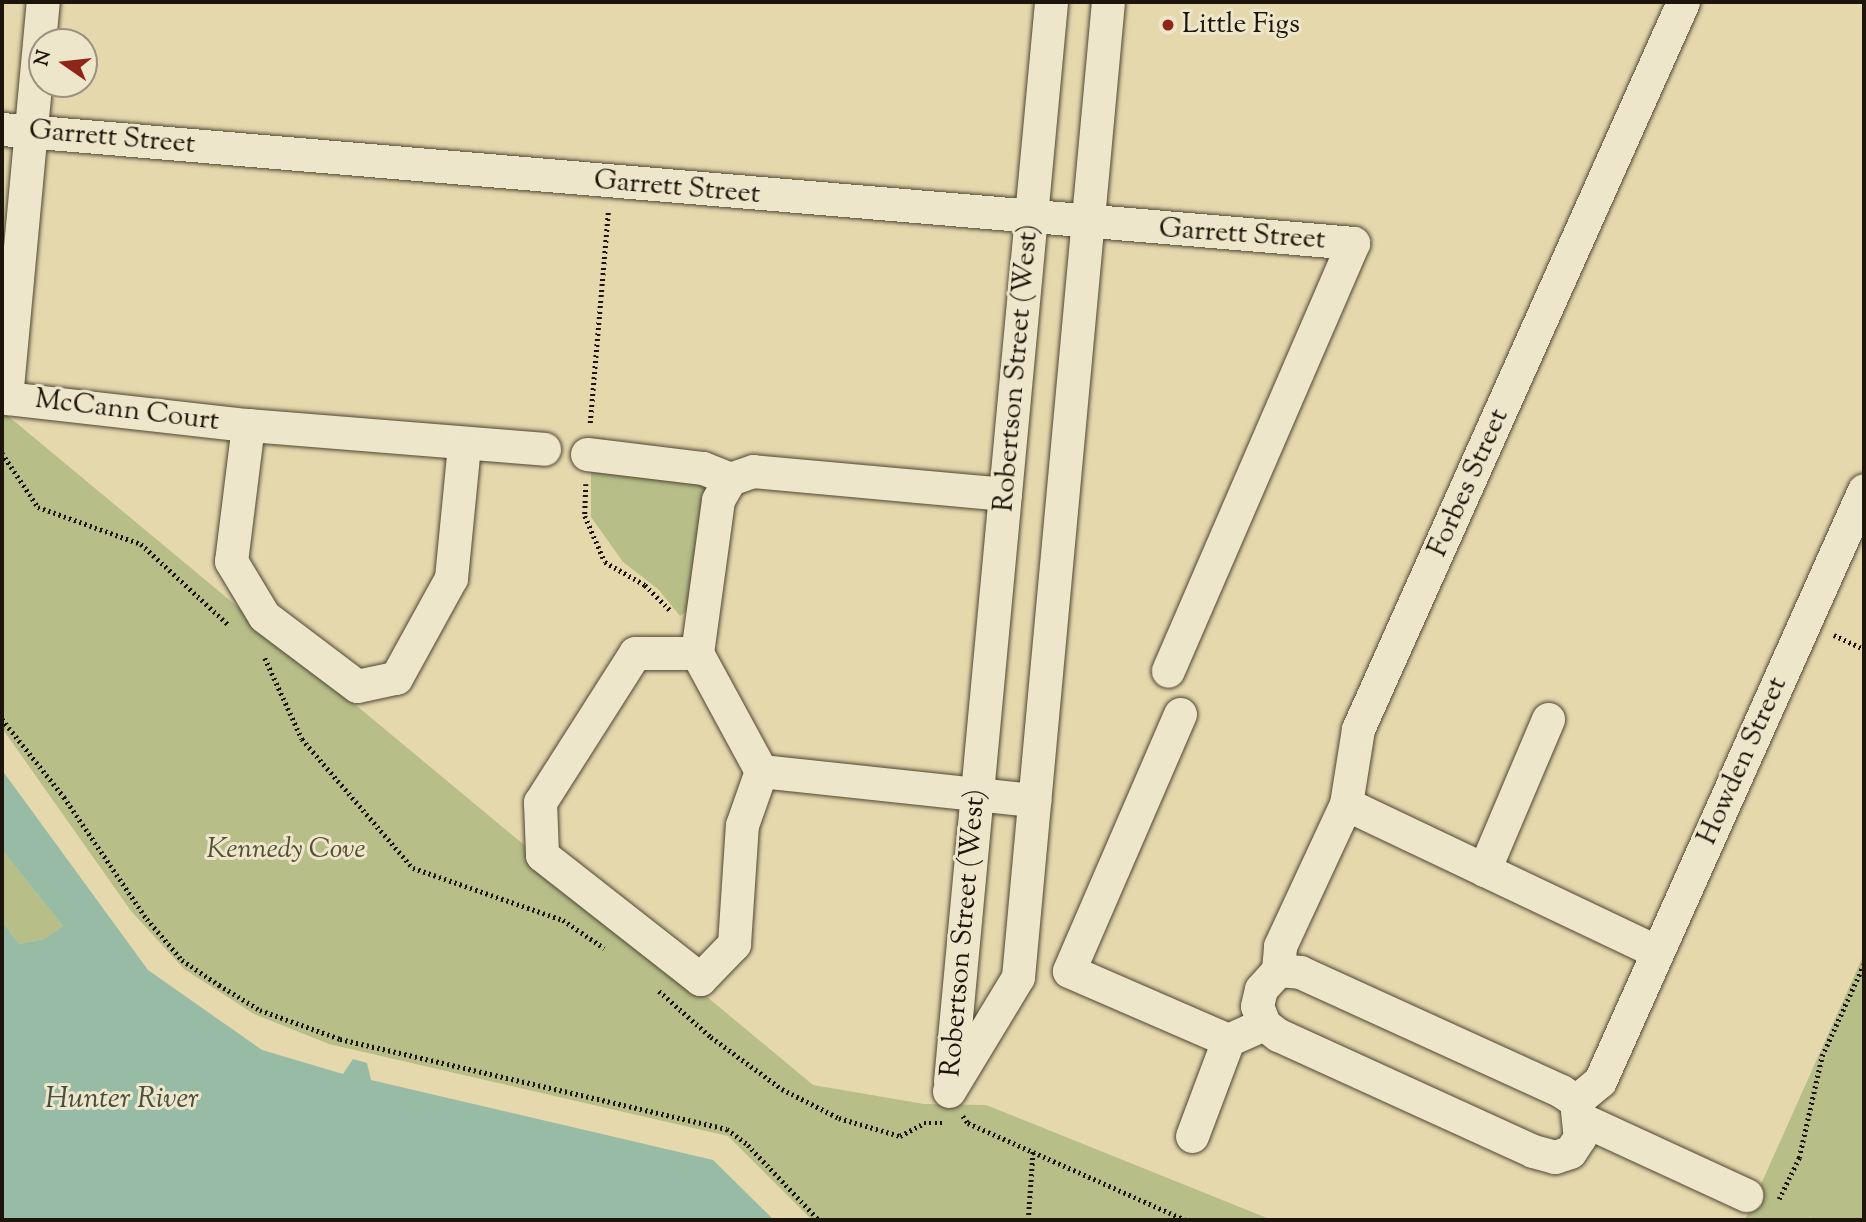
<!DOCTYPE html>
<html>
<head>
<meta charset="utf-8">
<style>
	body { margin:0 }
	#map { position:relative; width:1866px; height:1222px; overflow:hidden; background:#e5d8ad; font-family:"Sorts Mill Goudy",serif }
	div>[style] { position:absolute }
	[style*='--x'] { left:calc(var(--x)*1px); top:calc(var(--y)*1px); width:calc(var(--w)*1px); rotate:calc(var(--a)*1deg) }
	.green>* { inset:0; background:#b7be88 }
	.water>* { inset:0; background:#97bba4 }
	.path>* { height:4.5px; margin-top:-2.25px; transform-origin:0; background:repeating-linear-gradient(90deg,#1d150b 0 2px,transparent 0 5.5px) }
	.roads { filter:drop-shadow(0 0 2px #4f4634) drop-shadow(0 0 2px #4f4634) }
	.minor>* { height:33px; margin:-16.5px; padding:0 16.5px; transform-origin:16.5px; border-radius:16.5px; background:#eee6ca }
	.dots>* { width:19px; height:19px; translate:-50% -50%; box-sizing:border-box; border:4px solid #eee6ca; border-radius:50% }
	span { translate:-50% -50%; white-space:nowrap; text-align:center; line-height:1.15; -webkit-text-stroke:6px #eee6ca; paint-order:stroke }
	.poi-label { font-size:28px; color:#1d150b }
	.left { translate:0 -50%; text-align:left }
	.street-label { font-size:28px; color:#1d150b }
	.park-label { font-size:28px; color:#535037; font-style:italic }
	.water-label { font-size:30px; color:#484f41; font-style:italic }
	.frame { position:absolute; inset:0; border:4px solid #1d150b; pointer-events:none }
	.north { position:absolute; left:28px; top:28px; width:70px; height:70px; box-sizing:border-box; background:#eee6ca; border:2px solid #9a927e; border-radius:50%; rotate:284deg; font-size:19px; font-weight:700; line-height:28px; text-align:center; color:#1d150b }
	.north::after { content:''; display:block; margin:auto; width:24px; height:32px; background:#8f2418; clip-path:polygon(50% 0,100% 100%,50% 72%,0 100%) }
</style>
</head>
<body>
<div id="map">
	<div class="green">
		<i style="clip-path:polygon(2px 411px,813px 1085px,924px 1104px,986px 1105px,1272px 1220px,812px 1220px,728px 1136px,329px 1044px,254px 1014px,184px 969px,131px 911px,2px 728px)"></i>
		<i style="clip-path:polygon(591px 466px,706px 482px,694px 606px,680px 616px,658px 589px,623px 562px,591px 517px)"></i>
		<i style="clip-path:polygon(2px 850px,63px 926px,44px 939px,19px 944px,2px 921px)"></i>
		<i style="clip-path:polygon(1864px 954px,1864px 1216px,1860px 1220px,1810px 1220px,1811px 1216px,1808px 1220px,1745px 1220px)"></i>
	</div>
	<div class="water">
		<i style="clip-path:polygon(2px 770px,148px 970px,262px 1050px,343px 1074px,353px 1059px,367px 1063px,371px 1080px,713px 1160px,774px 1220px,2px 1220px,2px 921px,19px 944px,44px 939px,63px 926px,2px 850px)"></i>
	</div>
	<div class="path">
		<i style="--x:590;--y:423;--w:212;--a:-85.1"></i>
		<i style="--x:2;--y:453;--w:65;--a:56.3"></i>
		<i style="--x:38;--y:507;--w:109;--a:19.8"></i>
		<i style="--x:141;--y:544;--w:121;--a:42.7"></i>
		<i style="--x:586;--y:484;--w:32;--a:92"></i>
		<i style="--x:585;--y:516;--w:50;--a:66.5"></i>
		<i style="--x:605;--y:562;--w:46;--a:29.9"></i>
		<i style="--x:645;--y:585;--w:38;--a:45"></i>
		<i style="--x:1834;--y:635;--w:33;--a:25"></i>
		<i style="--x:265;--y:658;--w:89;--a:65.4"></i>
		<i style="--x:302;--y:739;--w:170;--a:49.3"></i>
		<i style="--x:413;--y:868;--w:159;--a:19.1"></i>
		<i style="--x:563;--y:920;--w:50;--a:34.3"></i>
		<i style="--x:2;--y:719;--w:100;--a:51.5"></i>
		<i style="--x:64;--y:797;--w:148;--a:55.8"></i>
		<i style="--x:147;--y:919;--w:54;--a:49.5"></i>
		<i style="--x:182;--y:960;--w:45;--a:34"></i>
		<i style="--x:219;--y:985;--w:48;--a:31.4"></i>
		<i style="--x:260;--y:1010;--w:85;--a:19.9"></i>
		<i style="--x:340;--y:1039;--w:397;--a:13.1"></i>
		<i style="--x:727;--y:1129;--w:26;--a:37"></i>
		<i style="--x:748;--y:1145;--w:103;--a:46.6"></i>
		<i style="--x:659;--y:991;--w:69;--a:41.5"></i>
		<i style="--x:711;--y:1037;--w:88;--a:36.2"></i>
		<i style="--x:782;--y:1089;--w:64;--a:27"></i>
		<i style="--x:839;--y:1118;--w:64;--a:16.4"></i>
		<i style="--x:900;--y:1136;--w:27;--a:-28"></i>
		<i style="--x:924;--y:1123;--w:18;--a:0"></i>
		<i style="--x:963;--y:1116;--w:9;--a:54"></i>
		<i style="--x:968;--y:1123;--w:239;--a:24"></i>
		<i style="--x:1779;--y:1199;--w:46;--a:-64"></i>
		<i style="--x:1799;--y:1158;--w:105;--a:-77.3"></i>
		<i style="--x:1822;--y:1056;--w:101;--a:-65.5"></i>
		<i style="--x:1028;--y:1220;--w:71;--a:-86"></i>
	</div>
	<div class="roads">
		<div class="minor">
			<i style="--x:2;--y:129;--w:1356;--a:4.82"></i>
			<i style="--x:1353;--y:243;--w:466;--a:113.4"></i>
			<i style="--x:6;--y:398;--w:244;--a:6.4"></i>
			<i style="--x:248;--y:425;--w:297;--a:4.6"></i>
			<i style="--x:6;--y:398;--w:398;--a:-84.7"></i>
			<i style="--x:248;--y:425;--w:137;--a:97.1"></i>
			<i style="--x:231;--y:561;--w:64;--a:59"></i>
			<i style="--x:264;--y:616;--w:116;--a:37"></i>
			<i style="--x:357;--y:686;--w:40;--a:-12"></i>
			<i style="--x:396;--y:678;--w:114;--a:-61.2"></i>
			<i style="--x:451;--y:578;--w:134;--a:-84.4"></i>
			<i style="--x:587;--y:454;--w:117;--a:6.9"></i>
			<i style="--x:703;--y:468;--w:29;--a:22"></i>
			<i style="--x:1005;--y:494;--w:253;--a:-174.8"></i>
			<i style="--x:753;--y:471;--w:24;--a:161"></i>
			<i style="--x:730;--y:479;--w:24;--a:120"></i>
			<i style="--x:718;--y:500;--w:154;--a:97.8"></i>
			<i style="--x:697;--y:653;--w:134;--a:61.5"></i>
			<i style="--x:761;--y:771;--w:275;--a:6.1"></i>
			<i style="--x:697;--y:653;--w:62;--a:180"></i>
			<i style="--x:635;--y:653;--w:177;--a:122.5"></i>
			<i style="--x:540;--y:802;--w:53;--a:87.8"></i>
			<i style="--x:542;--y:855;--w:201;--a:38.1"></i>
			<i style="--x:700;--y:979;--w:49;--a:-45.8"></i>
			<i style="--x:734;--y:944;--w:119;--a:-86.2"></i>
			<i style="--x:742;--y:825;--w:57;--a:-70.6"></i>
			<i style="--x:1180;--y:714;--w:280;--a:113.4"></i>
			<i style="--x:1069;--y:971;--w:173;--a:23.5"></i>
			<i style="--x:1228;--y:1040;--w:39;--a:-24"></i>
			<i style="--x:1346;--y:804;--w:344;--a:25.4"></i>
			<i style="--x:1484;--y:870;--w:164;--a:-67"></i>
			<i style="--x:1278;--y:970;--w:24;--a:-85"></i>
			<i style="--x:1280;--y:946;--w:157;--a:-65.1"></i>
			<i style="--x:1346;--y:804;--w:76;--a:-80.9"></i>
			<i style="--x:1358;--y:729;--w:796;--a:-65.91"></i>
			<i style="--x:1278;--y:970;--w:22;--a:5"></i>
			<i style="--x:1300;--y:972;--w:287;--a:24.5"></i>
			<i style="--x:1561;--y:1091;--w:18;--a:34"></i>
			<i style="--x:1576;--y:1101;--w:36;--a:84"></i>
			<i style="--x:1580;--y:1137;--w:18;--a:124"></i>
			<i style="--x:1570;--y:1152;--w:16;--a:162"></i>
			<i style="--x:1555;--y:1157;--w:23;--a:-165"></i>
			<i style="--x:1533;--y:1151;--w:280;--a:-155.5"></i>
			<i style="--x:1278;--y:1035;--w:18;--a:-142"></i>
			<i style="--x:1264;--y:1024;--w:19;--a:-111"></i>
			<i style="--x:1257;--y:1006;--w:17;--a:-77"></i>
			<i style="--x:1261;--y:989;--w:25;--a:-48"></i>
			<i style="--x:950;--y:1081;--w:1084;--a:-84.65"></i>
			<i style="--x:949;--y:1091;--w:133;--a:-58.8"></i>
			<i style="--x:1018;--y:977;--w:979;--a:-84.73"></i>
			<i style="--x:1576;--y:1101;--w:31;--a:-40"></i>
			<i style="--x:1600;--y:1081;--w:647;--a:-65.93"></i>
			<i style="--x:1581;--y:1119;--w:182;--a:24.7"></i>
			<i style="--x:1192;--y:1136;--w:103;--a:-69.4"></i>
		</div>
	</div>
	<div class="dots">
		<i style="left:1168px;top:25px;background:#8f2418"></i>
	</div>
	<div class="poi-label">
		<span class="left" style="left:1182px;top:25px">Little Figs</span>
	</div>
	<div class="street-label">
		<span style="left:112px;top:138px;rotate:5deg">Garrett Street</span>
		<span style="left:677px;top:188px;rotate:5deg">Garrett Street</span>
		<span style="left:1242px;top:235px;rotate:4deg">Garrett Street</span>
		<span style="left:1017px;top:368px;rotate:-85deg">Robertson Street (West)</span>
		<span style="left:127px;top:411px;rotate:7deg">McCann Court</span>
		<span style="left:1469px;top:483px;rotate:-66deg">Forbes Street</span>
		<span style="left:1743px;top:761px;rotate:-66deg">Howden Street</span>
		<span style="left:964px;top:933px;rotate:-85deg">Robertson Street (West)</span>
	</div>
	<div class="park-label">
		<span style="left:286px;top:850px">Kennedy Cove</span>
	</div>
	<div class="water-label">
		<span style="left:122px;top:1100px">Hunter River</span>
	</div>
	<div class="frame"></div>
	<div class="north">N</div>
</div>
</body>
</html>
